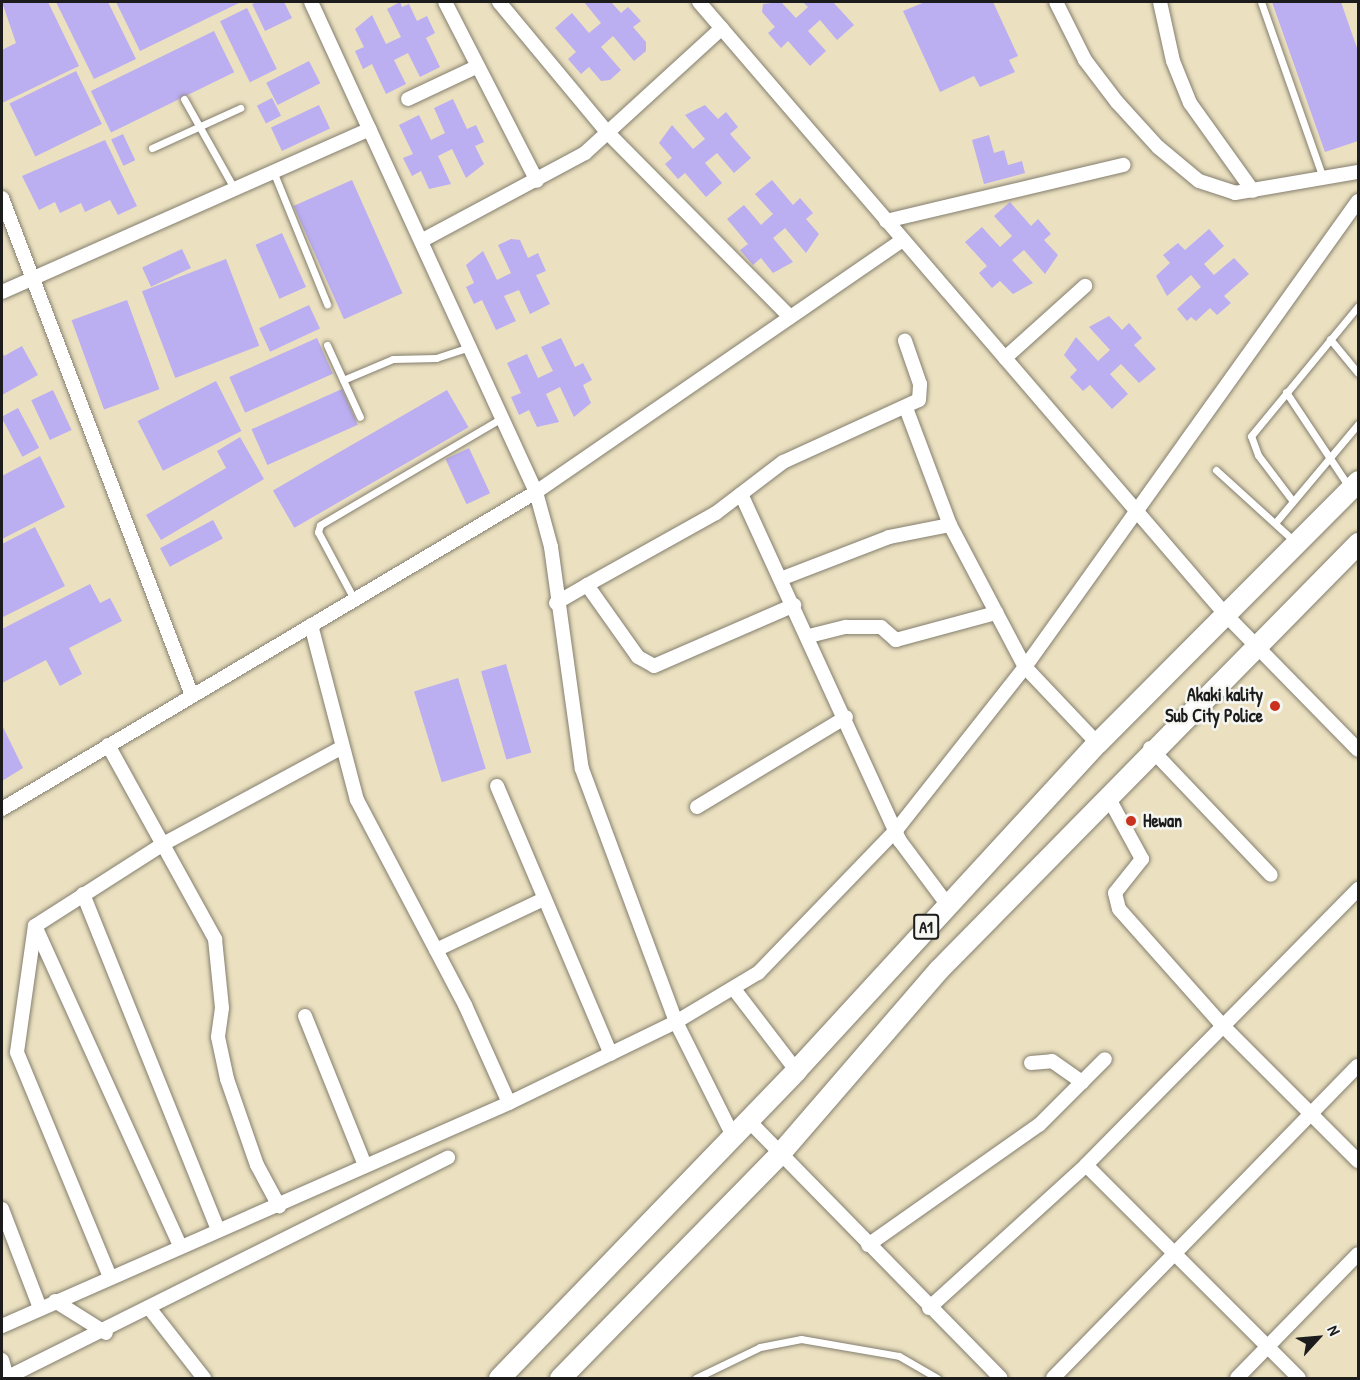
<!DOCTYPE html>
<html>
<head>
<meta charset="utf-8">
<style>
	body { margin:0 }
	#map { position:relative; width:1360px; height:1380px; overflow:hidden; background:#ebe1c0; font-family:"Patrick Hand",sans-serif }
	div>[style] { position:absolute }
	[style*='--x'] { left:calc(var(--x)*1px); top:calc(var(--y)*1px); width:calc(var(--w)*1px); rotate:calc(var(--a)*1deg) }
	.building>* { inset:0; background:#bbaef1; transform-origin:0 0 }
	.roads { filter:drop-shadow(0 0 2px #847e6e) drop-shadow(0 0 2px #847e6e) }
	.lane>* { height:7px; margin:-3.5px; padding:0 3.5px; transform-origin:3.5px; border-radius:3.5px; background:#fff }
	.street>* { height:14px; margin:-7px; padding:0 7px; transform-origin:7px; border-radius:7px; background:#fff }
	.primary>* { height:21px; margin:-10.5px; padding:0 10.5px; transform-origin:10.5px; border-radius:10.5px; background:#fff }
	.dots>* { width:16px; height:16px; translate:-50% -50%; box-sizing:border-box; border:3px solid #f6f6f2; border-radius:50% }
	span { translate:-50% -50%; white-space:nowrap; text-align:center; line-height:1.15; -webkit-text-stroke:5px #f6f6f2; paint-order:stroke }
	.shield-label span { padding:2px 4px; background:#f6f6f2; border:2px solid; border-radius:4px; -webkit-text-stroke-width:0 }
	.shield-label { font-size:16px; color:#1c1c1c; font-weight:700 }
	.poi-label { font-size:18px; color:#1c1c1c; font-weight:700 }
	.right { translate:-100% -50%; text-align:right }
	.left { translate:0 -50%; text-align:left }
	.frame { position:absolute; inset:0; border:3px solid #1c1c1c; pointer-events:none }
	.north { position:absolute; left:1288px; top:1308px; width:60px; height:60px; -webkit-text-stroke:4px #f6f6f2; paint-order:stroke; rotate:64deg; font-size:16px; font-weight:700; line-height:24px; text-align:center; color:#1c1c1c }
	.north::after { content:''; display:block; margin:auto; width:21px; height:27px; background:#1c1c1c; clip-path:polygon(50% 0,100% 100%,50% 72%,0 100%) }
</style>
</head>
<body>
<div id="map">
	<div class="building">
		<i style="clip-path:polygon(2px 2px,48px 2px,79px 66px,2px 103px,2px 50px,16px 43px)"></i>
		<i style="clip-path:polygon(56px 2px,108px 2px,136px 59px,94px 79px)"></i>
		<i style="clip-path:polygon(116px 2px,241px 2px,140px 51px)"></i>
		<i style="clip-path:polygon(258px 2px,284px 2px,292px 18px,265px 31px,252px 4px)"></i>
		<i style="clip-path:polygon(400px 2px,402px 7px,409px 4px,417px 21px,427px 16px,435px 33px,426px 38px,440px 67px,420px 77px,408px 53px,394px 60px,406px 84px,386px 94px,372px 64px,363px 69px,355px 51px,364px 47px,355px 29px,372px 15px,386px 44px,401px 37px,387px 9px)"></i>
		<i style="clip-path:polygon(584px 2px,611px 2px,621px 13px,628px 7px,641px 21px,633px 27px,646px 42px,646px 51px,634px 61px,613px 36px,601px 47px,621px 70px,610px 80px,601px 81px,589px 67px,581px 74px,568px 59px,576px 52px,555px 28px,572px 13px,589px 33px,601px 23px)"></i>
		<i style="clip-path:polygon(781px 2px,796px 18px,808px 7px,803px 2px,833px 2px,854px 25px,837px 40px,820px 20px,808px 31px,826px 51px,810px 66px,788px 41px,781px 48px,768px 33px,775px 27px,762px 12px,763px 4px)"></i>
		<i style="clip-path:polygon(925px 2px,993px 2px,1018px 56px,1009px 60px,1015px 72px,980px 87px,974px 76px,940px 92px,903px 11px)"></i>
		<i style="clip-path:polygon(1272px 2px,1341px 2px,1358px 51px,1358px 141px,1325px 152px)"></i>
		<i style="left:247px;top:8px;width:68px;height:30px;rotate:64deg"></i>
		<i style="left:214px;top:31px;width:46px;height:137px;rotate:64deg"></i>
		<i style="left:309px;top:61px;width:25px;height:48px;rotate:63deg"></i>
		<i style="left:76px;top:71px;width:59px;height:74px;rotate:64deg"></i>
		<i style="left:272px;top:98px;width:20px;height:17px;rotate:63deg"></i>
		<i style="clip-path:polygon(453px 99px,467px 129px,476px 125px,484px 142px,475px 146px,484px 164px,466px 178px,452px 149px,438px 156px,451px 184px,429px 189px,421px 171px,412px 176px,403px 158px,413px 154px,399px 125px,419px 115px,431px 140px,445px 133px,434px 108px)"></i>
		<i style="left:319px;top:105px;width:26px;height:53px;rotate:65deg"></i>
		<i style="clip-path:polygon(705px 105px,718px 119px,726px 112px,738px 127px,730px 134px,751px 158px,734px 173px,717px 153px,705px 163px,722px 183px,706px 197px,685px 173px,678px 179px,665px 164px,672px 158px,659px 143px,672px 125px,693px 149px,705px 139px,685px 115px)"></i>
		<i style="left:123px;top:134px;width:29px;height:13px;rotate:65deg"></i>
		<i style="clip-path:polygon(989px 135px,994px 153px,1004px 150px,1008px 165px,1022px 161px,1025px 173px,984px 184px,972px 140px)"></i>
		<i style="clip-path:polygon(105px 140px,137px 206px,118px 215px,110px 200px,85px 212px,81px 203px,60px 213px,55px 202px,39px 210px,22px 176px)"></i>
		<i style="left:352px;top:180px;width:124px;height:64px;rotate:66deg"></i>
		<i style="clip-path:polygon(772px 180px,793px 205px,800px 198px,813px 213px,806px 219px,819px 234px,806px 253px,785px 228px,773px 238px,793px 262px,773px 273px,761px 258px,753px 265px,740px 250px,748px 244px,727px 219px,744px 205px,761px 225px,773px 214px,755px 194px)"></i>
		<i style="clip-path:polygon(1010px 202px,1031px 226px,1038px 219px,1051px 234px,1044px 240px,1058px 255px,1045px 274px,1024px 250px,1012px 260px,1033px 283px,1013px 294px,1000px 281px,992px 288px,979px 273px,987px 266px,965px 242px,982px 227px,1000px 247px,1012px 236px,994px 216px)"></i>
		<i style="clip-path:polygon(1209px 229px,1224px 246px,1204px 264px,1214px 275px,1234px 258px,1249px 274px,1224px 296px,1231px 303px,1217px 315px,1210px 308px,1196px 321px,1191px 317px,1187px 321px,1177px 309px,1201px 287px,1191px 275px,1167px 296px,1156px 276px,1170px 263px,1163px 255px,1178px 243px,1185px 250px)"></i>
		<i style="left:282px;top:233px;width:59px;height:29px;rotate:66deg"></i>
		<i style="clip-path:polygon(511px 239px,520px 240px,528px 258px,538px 253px,546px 271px,536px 275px,550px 304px,530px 314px,519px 290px,504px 296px,516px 321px,496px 330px,482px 300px,474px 304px,466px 287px,474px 283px,466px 265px,483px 251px,497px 280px,511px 273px,498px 245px)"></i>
		<i style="left:182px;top:249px;width:21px;height:44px;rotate:65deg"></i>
		<i style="left:226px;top:259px;width:93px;height:90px;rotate:69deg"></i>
		<i style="left:127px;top:300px;width:95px;height:59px;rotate:70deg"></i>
		<i style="left:309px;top:305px;width:26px;height:55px;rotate:65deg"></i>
		<i style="clip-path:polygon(1109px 316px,1122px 330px,1129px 323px,1142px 338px,1134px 345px,1156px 369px,1139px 383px,1121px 364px,1110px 374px,1128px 394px,1112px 409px,1090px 385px,1083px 391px,1070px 377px,1077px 370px,1064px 355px,1076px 337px,1098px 361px,1110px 350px,1089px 327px)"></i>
		<i style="left:317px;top:338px;width:39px;height:96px;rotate:66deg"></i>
		<i style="clip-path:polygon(561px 338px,575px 367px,583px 363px,592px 380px,583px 385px,591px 403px,574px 417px,560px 387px,546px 394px,559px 422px,537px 427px,529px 410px,519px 415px,511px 397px,521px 393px,507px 363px,527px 354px,538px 378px,553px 371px,541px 347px)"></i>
		<i style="clip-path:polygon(22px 346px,38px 375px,2px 395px,2px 351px,4px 356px)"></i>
		<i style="left:216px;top:381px;width:56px;height:88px;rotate:63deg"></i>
		<i style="left:342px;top:389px;width:39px;height:99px;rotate:66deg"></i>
		<i style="left:53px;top:390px;width:44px;height:24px;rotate:65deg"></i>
		<i style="left:447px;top:390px;width:43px;height:201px;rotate:60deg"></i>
		<i style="left:18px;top:408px;width:45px;height:19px;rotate:62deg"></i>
		<i style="clip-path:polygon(240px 437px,264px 479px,161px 540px,146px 515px,226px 468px,217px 451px)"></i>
		<i style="left:469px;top:448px;width:50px;height:26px;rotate:65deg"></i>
		<i style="clip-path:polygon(40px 456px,65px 507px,2px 539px,2px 476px)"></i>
		<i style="left:213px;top:520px;width:21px;height:60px;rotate:62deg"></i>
		<i style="clip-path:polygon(35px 527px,65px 586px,3px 617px,2px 544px)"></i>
		<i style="clip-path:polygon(90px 584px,100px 603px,110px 598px,122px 621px,69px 648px,82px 674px,60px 686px,46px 660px,2px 683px,2px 629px)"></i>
		<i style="left:506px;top:664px;width:92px;height:26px;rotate:74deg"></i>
		<i style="left:458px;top:678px;width:95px;height:46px;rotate:73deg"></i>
		<i style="clip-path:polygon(2px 725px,23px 768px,2px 781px)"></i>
	</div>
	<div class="roads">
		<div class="lane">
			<i style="--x:1261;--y:2;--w:187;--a:70.6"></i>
			<i style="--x:184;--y:99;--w:102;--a:60.7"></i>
			<i style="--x:152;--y:148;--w:97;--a:-24.4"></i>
			<i style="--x:273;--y:171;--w:144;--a:67.9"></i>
			<i style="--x:1330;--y:339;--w:44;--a:50.5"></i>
			<i style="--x:327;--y:345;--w:79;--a:65.4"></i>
			<i style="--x:343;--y:380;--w:54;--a:-22.8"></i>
			<i style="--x:393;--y:359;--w:43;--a:-1.3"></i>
			<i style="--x:436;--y:358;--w:35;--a:-18"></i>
			<i style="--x:1286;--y:392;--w:114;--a:56.4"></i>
			<i style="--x:1216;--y:470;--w:105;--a:42.3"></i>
			<i style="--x:1292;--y:500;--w:56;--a:-127.1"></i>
			<i style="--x:1258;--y:455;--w:20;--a:-110"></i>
			<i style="--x:1251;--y:436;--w:168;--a:-50.5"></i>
			<i style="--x:1275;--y:523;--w:129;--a:-50"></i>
			<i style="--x:354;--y:599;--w:76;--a:-118.2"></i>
			<i style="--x:318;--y:532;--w:7;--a:-74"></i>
			<i style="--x:320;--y:525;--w:211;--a:-30.5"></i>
			<i style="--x:696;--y:1378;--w:71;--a:-25.8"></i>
			<i style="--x:760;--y:1347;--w:42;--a:-11"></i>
			<i style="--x:801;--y:1339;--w:99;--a:9.8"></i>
			<i style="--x:899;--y:1356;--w:44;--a:30.1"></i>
		</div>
		<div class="street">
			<i style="--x:311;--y:2;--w:539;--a:65.34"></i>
			<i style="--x:536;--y:492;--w:57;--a:74.7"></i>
			<i style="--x:551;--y:547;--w:224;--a:82.1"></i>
			<i style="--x:582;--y:769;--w:270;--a:69.6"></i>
			<i style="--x:676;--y:1022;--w:127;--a:63.4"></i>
			<i style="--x:445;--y:2;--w:201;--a:62.8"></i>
			<i style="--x:499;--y:2;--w:169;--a:50.3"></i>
			<i style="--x:607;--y:132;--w:260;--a:45.3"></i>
			<i style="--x:699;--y:2;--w:807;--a:49.32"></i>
			<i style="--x:1225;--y:614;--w:190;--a:45.6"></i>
			<i style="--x:1056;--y:2;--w:65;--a:63.4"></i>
			<i style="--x:1085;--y:60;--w:53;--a:52.7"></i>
			<i style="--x:1117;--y:102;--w:61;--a:47.7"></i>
			<i style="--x:1158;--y:147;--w:53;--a:39.7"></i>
			<i style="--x:1199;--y:181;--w:38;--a:18"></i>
			<i style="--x:1235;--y:193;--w:125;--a:-9.7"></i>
			<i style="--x:1160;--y:2;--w:60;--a:77.6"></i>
			<i style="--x:1173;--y:61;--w:45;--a:68"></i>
			<i style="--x:1190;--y:103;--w:108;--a:54.4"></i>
			<i style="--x:408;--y:99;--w:77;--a:-25.2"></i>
			<i style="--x:2;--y:198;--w:530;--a:69.1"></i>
			<i style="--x:886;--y:221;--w:244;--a:-13.3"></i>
			<i style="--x:421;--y:241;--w:186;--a:-28.2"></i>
			<i style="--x:585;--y:153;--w:185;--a:-42.4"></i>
			<i style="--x:2;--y:292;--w:402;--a:-23.9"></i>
			<i style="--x:1005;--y:358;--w:108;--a:-42"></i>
			<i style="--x:906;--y:408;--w:125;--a:69.4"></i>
			<i style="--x:950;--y:525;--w:161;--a:62.2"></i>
			<i style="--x:1025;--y:667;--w:105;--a:46.5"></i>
			<i style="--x:741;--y:494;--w:382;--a:65.4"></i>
			<i style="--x:900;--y:841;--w:79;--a:53.3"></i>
			<i style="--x:783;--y:578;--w:114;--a:-21.1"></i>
			<i style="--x:889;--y:537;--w:62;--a:-11.1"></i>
			<i style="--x:587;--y:585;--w:148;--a:-29.2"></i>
			<i style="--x:716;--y:513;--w:84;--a:-37.3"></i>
			<i style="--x:783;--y:462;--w:149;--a:-24.5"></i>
			<i style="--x:919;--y:400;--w:16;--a:-86"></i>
			<i style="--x:920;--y:384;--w:46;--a:-109.2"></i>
			<i style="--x:556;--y:603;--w:36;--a:-30"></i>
			<i style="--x:587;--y:585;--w:88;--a:54.7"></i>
			<i style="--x:638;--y:657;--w:18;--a:29"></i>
			<i style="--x:654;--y:666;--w:153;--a:-23.5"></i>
			<i style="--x:311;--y:625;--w:181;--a:75.3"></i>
			<i style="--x:357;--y:800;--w:232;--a:62.2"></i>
			<i style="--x:465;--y:1005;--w:107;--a:65.8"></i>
			<i style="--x:809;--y:636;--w:38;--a:-14"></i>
			<i style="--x:846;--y:627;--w:35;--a:0"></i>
			<i style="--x:881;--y:627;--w:20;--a:41"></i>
			<i style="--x:896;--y:640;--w:104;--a:-15.1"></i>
			<i style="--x:108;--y:745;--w:222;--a:61.1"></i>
			<i style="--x:215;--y:939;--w:69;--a:84.2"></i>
			<i style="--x:222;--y:1008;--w:29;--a:98"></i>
			<i style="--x:218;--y:1037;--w:43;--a:77.9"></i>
			<i style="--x:227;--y:1079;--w:91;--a:70.8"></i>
			<i style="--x:257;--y:1165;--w:47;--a:61.8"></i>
			<i style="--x:1150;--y:748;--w:175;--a:46.4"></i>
			<i style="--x:497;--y:786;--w:291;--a:67"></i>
			<i style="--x:1107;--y:795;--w:73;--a:61.3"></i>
			<i style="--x:1142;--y:859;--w:43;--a:128.5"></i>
			<i style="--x:1115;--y:893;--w:16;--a:76"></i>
			<i style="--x:1119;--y:909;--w:157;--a:48.4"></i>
			<i style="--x:1223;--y:1026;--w:191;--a:45"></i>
			<i style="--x:697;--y:807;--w:174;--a:-31.1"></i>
			<i style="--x:2;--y:809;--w:621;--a:-30.69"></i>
			<i style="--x:536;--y:492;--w:444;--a:-34.5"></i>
			<i style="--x:83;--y:894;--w:361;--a:68.1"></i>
			<i style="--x:35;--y:926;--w:351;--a:65.6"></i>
			<i style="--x:436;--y:950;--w:117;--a:-25.3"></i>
			<i style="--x:734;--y:989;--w:102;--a:52.6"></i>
			<i style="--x:305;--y:1016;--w:158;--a:68.1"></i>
			<i style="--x:1031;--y:1063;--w:21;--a:-5"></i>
			<i style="--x:1052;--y:1061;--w:37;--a:35"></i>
			<i style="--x:748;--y:1120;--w:361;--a:45.6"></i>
			<i style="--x:1086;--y:1165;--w:301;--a:45"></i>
			<i style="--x:2;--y:1209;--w:106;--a:69"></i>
			<i style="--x:868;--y:1245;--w:209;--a:-35.1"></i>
			<i style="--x:1039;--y:1125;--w:93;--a:-45"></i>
			<i style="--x:110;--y:1277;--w:243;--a:-112.5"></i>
			<i style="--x:17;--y:1052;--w:127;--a:-81.9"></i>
			<i style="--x:35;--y:926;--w:154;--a:-32.6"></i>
			<i style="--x:165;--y:843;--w:200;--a:-28.4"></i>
			<i style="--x:55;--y:1301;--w:60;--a:32.1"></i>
			<i style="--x:929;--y:1308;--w:212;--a:-42.3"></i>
			<i style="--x:1086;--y:1165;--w:388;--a:-45.4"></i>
			<i style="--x:150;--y:1309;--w:88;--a:52"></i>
			<i style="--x:2;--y:1326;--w:554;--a:-23.74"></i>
			<i style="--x:509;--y:1103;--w:186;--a:-25.9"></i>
			<i style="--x:676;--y:1022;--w:96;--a:-30.9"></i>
			<i style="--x:758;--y:973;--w:200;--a:-46"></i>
			<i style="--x:897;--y:829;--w:206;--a:-51.7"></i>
			<i style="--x:1025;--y:667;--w:573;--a:-54.45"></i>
			<i style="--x:2;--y:1360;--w:19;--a:74"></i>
			<i style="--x:6;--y:1378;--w:494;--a:-26.5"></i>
			<i style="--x:1053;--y:1378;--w:436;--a:-45.7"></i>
			<i style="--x:1237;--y:1378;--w:173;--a:-45.7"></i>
		</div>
		<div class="primary">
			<i style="--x:499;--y:1378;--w:428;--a:-46"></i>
			<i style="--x:796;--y:1070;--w:444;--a:-47.4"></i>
			<i style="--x:1097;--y:743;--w:370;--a:-45.1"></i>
			<i style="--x:560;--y:1378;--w:315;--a:-45.6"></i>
			<i style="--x:780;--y:1153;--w:243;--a:-49.2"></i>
			<i style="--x:939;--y:969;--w:598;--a:-45.47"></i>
		</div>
	</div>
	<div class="dots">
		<i style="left:1275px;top:706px;background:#c8321e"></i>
		<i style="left:1131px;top:821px;background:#c8321e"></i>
	</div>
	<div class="shield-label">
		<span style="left:926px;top:927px">A1</span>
	</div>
	<div class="poi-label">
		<span class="right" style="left:1263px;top:706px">Akaki kality<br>Sub City Police</span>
		<span class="left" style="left:1143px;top:821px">Hewan</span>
	</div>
	<div class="frame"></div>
	<div class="north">N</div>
</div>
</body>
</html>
